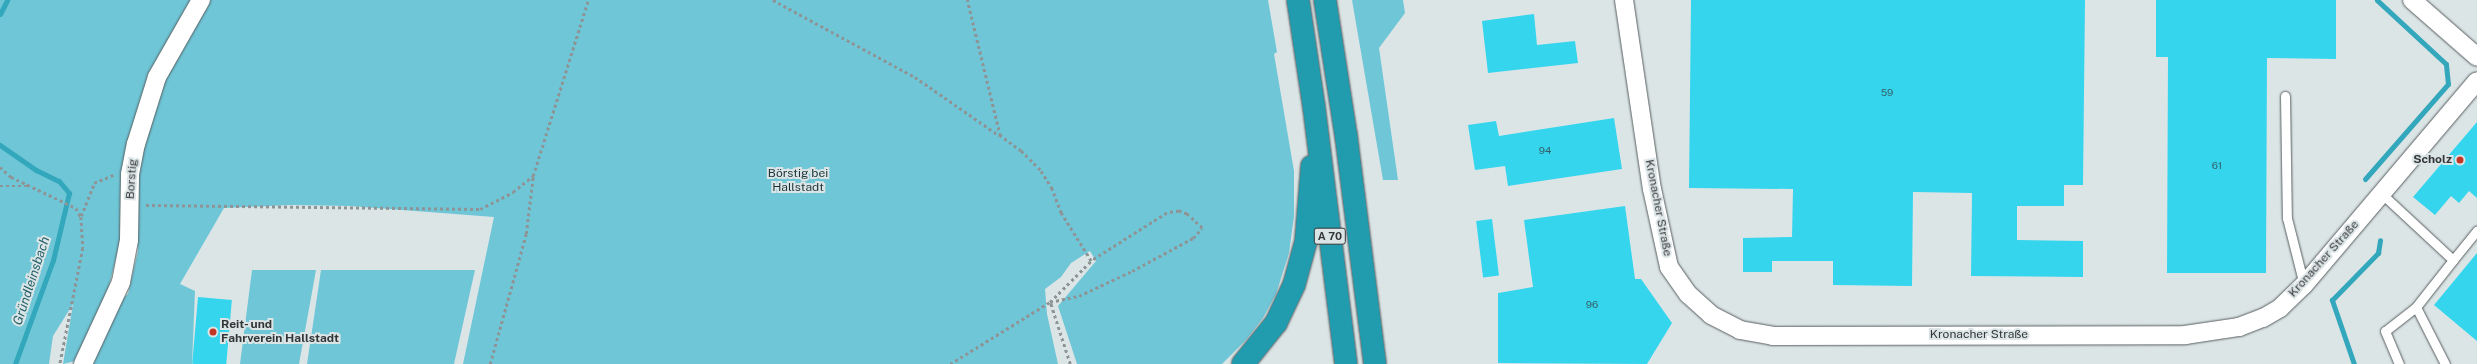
<!DOCTYPE html>
<html>
<head>
<meta charset="utf-8">
<style>
	body { margin:0 }
	#map { position:relative; width:2477px; height:364px; overflow:hidden; background:#dce5e6; font-family:"Public Sans",sans-serif }
	div>[style] { position:absolute }
	[style*='--x'] { left:calc(var(--x)*1px); top:calc(var(--y)*1px); width:calc(var(--w)*1px); rotate:calc(var(--a)*1deg) }
	.green>* { inset:0; background:#6fc6d7 }
	.stream>* { height:5px; margin:-2.5px; padding:0 2.5px; transform-origin:2.5px; border-radius:2.5px; background:#33a7bb }
	.building>* { inset:0; background:#35d5ee; transform-origin:0 0 }
	.path>* { height:2.5px; margin-top:-1.25px; transform-origin:0; background:repeating-linear-gradient(90deg,#8e9495 0 3px,transparent 0 6px) }
	.roads { filter:drop-shadow(0 0 1px #575e60) drop-shadow(0 0 1px #575e60) }
	.lane>* { height:9px; margin:-4.5px; padding:0 4.5px; transform-origin:4.5px; border-radius:4.5px; background:#fff }
	.street>* { height:18px; margin:-9px; padding:0 9px; transform-origin:9px; border-radius:9px; background:#fff }
	.highway>* { height:22px; margin:-11px; padding:0 11px; transform-origin:11px; border-radius:11px; background:#219bae }
	.dots>* { width:11px; height:11px; translate:-50% -50%; box-sizing:border-box; border:2px solid #dce5e6; border-radius:50% }
	span { translate:-50% -50%; white-space:nowrap; text-align:center; line-height:1.15; -webkit-text-stroke:4px #dce5e6; paint-order:stroke }
	.number-label { font-size:10px; color:#345e65 }
	.number-label span { -webkit-text-stroke-width:0 }
	.shield-label span { padding:1px 3px; background:#dce5e6; border:1px solid; border-radius:3px; -webkit-text-stroke-width:0 }
	.shield-label { font-size:11px; color:#333637; font-weight:700 }
	.poi-label { font-size:12px; color:#333637; font-weight:700 }
	.right { translate:-100% -50%; text-align:right }
	.left { translate:0 -50%; text-align:left }
	.park-label { font-size:12px; color:#1a3337 }
	.street-label { font-size:12px; color:#333637 }
	.water-label { font-size:13px; color:#24616c; font-style:italic }
</style>
</head>
<body>
<div id="map">
	<div class="green">
		<i style="clip-path:polygon(0 0,1268px 0,1277px 52px,1274px 54px,1294px 171px,1294px 216px,1289px 253px,1276px 294px,1263px 318px,1246px 340px,1222px 364px,1077px 364px,1058px 306px,1096px 261px,1090px 251px,1071px 263px,1061px 277px,1045px 289px,1047px 314px,1058px 364px,463px 364px,494px 217px,350px 206px,291px 205px,224px 208px,180px 284px,195px 291px,192px 364px,88px 364px,116px 304px,128px 294px,138px 251px,137px 212px,121px 238px,108px 290px,75px 361px,63px 364px,73px 304px,53px 336px,49px 364px,0 364px)"></i>
		<i style="clip-path:polygon(1352px 0,1403px 0,1405px 13px,1379px 48px,1398px 180px,1383px 180px)"></i>
		<i style="clip-path:polygon(252px 270px,316px 270px,299px 364px,240px 364px)"></i>
		<i style="clip-path:polygon(321px 270px,475px 270px,454px 364px,307px 364px)"></i>
	</div>
	<div class="stream">
		<i style="--x:0;--y:14;--w:16;--a:-63"></i>
		<i style="--x:0;--y:145;--w:44;--a:34.8"></i>
		<i style="--x:36;--y:170;--w:25;--a:26"></i>
		<i style="--x:59;--y:181;--w:16;--a:50"></i>
		<i style="--x:69;--y:193;--w:69;--a:103.4"></i>
		<i style="--x:53;--y:260;--w:111;--a:110.1"></i>
		<i style="--x:2365;--y:179;--w:126;--a:-48.9"></i>
		<i style="--x:2448;--y:84;--w:20;--a:-96"></i>
		<i style="--x:2446;--y:64;--w:94;--a:-137.2"></i>
		<i style="--x:2354;--y:364;--w:68;--a:-109"></i>
		<i style="--x:2332;--y:300;--w:66;--a:-45.6"></i>
		<i style="--x:2378;--y:253;--w:13;--a:-81"></i>
	</div>
	<div class="building">
		<i style="clip-path:polygon(1691px 0,2085px 0,2083px 185px,2064px 185px,2064px 206px,2017px 206px,2017px 240px,2083px 241px,2083px 277px,1971px 276px,1972px 193px,1913px 192px,1912px 286px,1833px 285px,1833px 261px,1772px 261px,1772px 272px,1743px 272px,1743px 238px,1792px 237px,1793px 189px,1689px 188px)"></i>
		<i style="clip-path:polygon(2156px 0,2336px 0,2336px 59px,2267px 58px,2266px 273px,2167px 273px,2168px 57px,2156px 57px)"></i>
		<i style="clip-path:polygon(1534px 14px,1537px 45px,1575px 41px,1578px 63px,1488px 73px,1482px 21px)"></i>
		<i style="clip-path:polygon(1614px 118px,1622px 169px,1508px 186px,1505px 166px,1475px 170px,1468px 125px,1496px 121px,1499px 136px)"></i>
		<i style="clip-path:polygon(2477px 122px,2477px 198px,2469px 191px,2459px 203px,2451px 196px,2435px 215px,2413px 197px)"></i>
		<i style="clip-path:polygon(1625px 206px,1635px 279px,1641px 279px,1672px 323px,1647px 364px,1498px 363px,1498px 293px,1533px 287px,1524px 220px)"></i>
		<i style="left:1492px;top:219px;width:57px;height:16px;rotate:83deg"></i>
		<i style="clip-path:polygon(2477px 253px,2477px 341px,2434px 305px)"></i>
		<i style="left:198px;top:297px;width:34px;height:67px;rotate:5deg"></i>
	</div>
	<div class="path">
		<i style="--x:773;--y:0;--w:162;--a:28.5"></i>
		<i style="--x:915;--y:77;--w:103;--a:34.8"></i>
		<i style="--x:0;--y:167;--w:15;--a:42"></i>
		<i style="--x:11;--y:177;--w:72;--a:25.5"></i>
		<i style="--x:76;--y:208;--w:10;--a:61"></i>
		<i style="--x:81;--y:217;--w:31;--a:86"></i>
		<i style="--x:83;--y:248;--w:118;--a:101.2"></i>
		<i style="--x:0;--y:186;--w:27;--a:0"></i>
		<i style="--x:146;--y:205;--w:334;--a:0.7"></i>
		<i style="--x:480;--y:209;--w:37;--a:-27"></i>
		<i style="--x:513;--y:192;--w:26;--a:-39"></i>
		<i style="--x:533;--y:176;--w:184;--a:-72.6"></i>
		<i style="--x:81;--y:216;--w:35;--a:-68"></i>
		<i style="--x:94;--y:183;--w:21;--a:-23"></i>
		<i style="--x:490;--y:364;--w:135;--a:-74.5"></i>
		<i style="--x:526;--y:234;--w:57;--a:-83"></i>
		<i style="--x:950;--y:364;--w:118;--a:-31.8"></i>
		<i style="--x:1050;--y:302;--w:30;--a:-12"></i>
		<i style="--x:1079;--y:296;--w:59;--a:-25.3"></i>
		<i style="--x:1132;--y:271;--w:69;--a:-28.4"></i>
		<i style="--x:1193;--y:238;--w:13;--a:-48"></i>
		<i style="--x:1202;--y:228;--w:21;--a:-137"></i>
		<i style="--x:1187;--y:214;--w:9;--a:-159"></i>
		<i style="--x:1179;--y:211;--w:12;--a:171"></i>
		<i style="--x:1167;--y:213;--w:90;--a:147.7"></i>
		<i style="--x:1091;--y:261;--w:57;--a:-122"></i>
		<i style="--x:1061;--y:213;--w:26;--a:-111"></i>
		<i style="--x:1052;--y:189;--w:22;--a:-122"></i>
		<i style="--x:1040;--y:170;--w:27;--a:-135"></i>
		<i style="--x:1021;--y:151;--w:26;--a:-144"></i>
		<i style="--x:1000;--y:136;--w:140;--a:-103.6"></i>
		<i style="--x:1070;--y:364;--w:65;--a:-107.9"></i>
		<i style="--x:1050;--y:302;--w:58;--a:-45"></i>
	</div>
	<div class="roads">
		<div class="lane">
			<i style="--x:2285;--y:96;--w:122;--a:89.1"></i>
			<i style="--x:2287;--y:218;--w:69;--a:75.8"></i>
			<i style="--x:2382;--y:194;--w:97;--a:42.9"></i>
			<i style="--x:2453;--y:260;--w:60;--a:128.2"></i>
			<i style="--x:2416;--y:307;--w:39;--a:142"></i>
			<i style="--x:2385;--y:331;--w:36;--a:67"></i>
			<i style="--x:2453;--y:260;--w:38;--a:-51"></i>
			<i style="--x:2416;--y:307;--w:64;--a:63"></i>
		</div>
		<div class="street">
			<i style="--x:1624;--y:0;--w:191;--a:81.6"></i>
			<i style="--x:1652;--y:189;--w:80;--a:77.7"></i>
			<i style="--x:1669;--y:267;--w:33;--a:55"></i>
			<i style="--x:1688;--y:294;--w:31;--a:42"></i>
			<i style="--x:1711;--y:315;--w:33;--a:27"></i>
			<i style="--x:1740;--y:330;--w:34;--a:10"></i>
			<i style="--x:1773;--y:336;--w:412;--a:-0.1"></i>
			<i style="--x:2185;--y:335;--w:55;--a:-8.4"></i>
			<i style="--x:2239;--y:327;--w:26;--a:-21"></i>
			<i style="--x:2263;--y:318;--w:20;--a:-30"></i>
			<i style="--x:2280;--y:308;--w:33;--a:-44"></i>
			<i style="--x:2304;--y:285;--w:267;--a:-49.7"></i>
			<i style="--x:2412;--y:0;--w:86;--a:41.2"></i>
			<i style="--x:83;--y:364;--w:90;--a:-65.1"></i>
			<i style="--x:121;--y:282;--w:43;--a:-79.2"></i>
			<i style="--x:129;--y:240;--w:66;--a:-89.1"></i>
			<i style="--x:130;--y:174;--w:31;--a:-79"></i>
			<i style="--x:136;--y:144;--w:70;--a:-72.6"></i>
			<i style="--x:157;--y:77;--w:89;--a:-60.3"></i>
		</div>
		<div class="highway">
			<i style="--x:1298;--y:0;--w:108;--a:81.5"></i>
			<i style="--x:1314;--y:107;--w:259;--a:82.9"></i>
			<i style="--x:1325;--y:0;--w:137;--a:81.2"></i>
			<i style="--x:1346;--y:135;--w:231;--a:82.8"></i>
			<i style="--x:1243;--y:364;--w:53;--a:-51.2"></i>
			<i style="--x:1276;--y:323;--w:42;--a:-64.7"></i>
			<i style="--x:1294;--y:285;--w:46;--a:-74.7"></i>
			<i style="--x:1306;--y:241;--w:75;--a:-85.4"></i>
		</div>
	</div>
	<div class="dots">
		<i style="left:2460px;top:160px;background:#c33624"></i>
		<i style="left:213px;top:332px;background:#c33624"></i>
	</div>
	<div class="number-label">
		<span style="left:1887px;top:93px">59</span>
		<span style="left:1545px;top:151px">94</span>
		<span style="left:2217px;top:166px">61</span>
		<span style="left:1592px;top:305px">96</span>
	</div>
	<div class="shield-label">
		<span style="left:1330px;top:236px">A 70</span>
	</div>
	<div class="poi-label">
		<span class="right" style="left:2452px;top:160px">Scholz</span>
		<span class="left" style="left:221px;top:332px">Reit- und<br>Fahrverein Hallstadt</span>
	</div>
	<div class="park-label">
		<span style="left:798px;top:181px">Börstig bei<br>Hallstadt</span>
	</div>
	<div class="street-label">
		<span style="left:132px;top:179px;rotate:-86deg">Borstig</span>
		<span style="left:1658px;top:208px;rotate:79deg">Kronacher Straße</span>
		<span style="left:2324px;top:259px;rotate:-48deg">Kronacher Straße</span>
		<span style="left:1979px;top:335px">Kronacher Straße</span>
	</div>
	<div class="water-label">
		<span style="left:32px;top:281px;rotate:-72deg">Gründleinsbach</span>
	</div>
</div>
</body>
</html>
